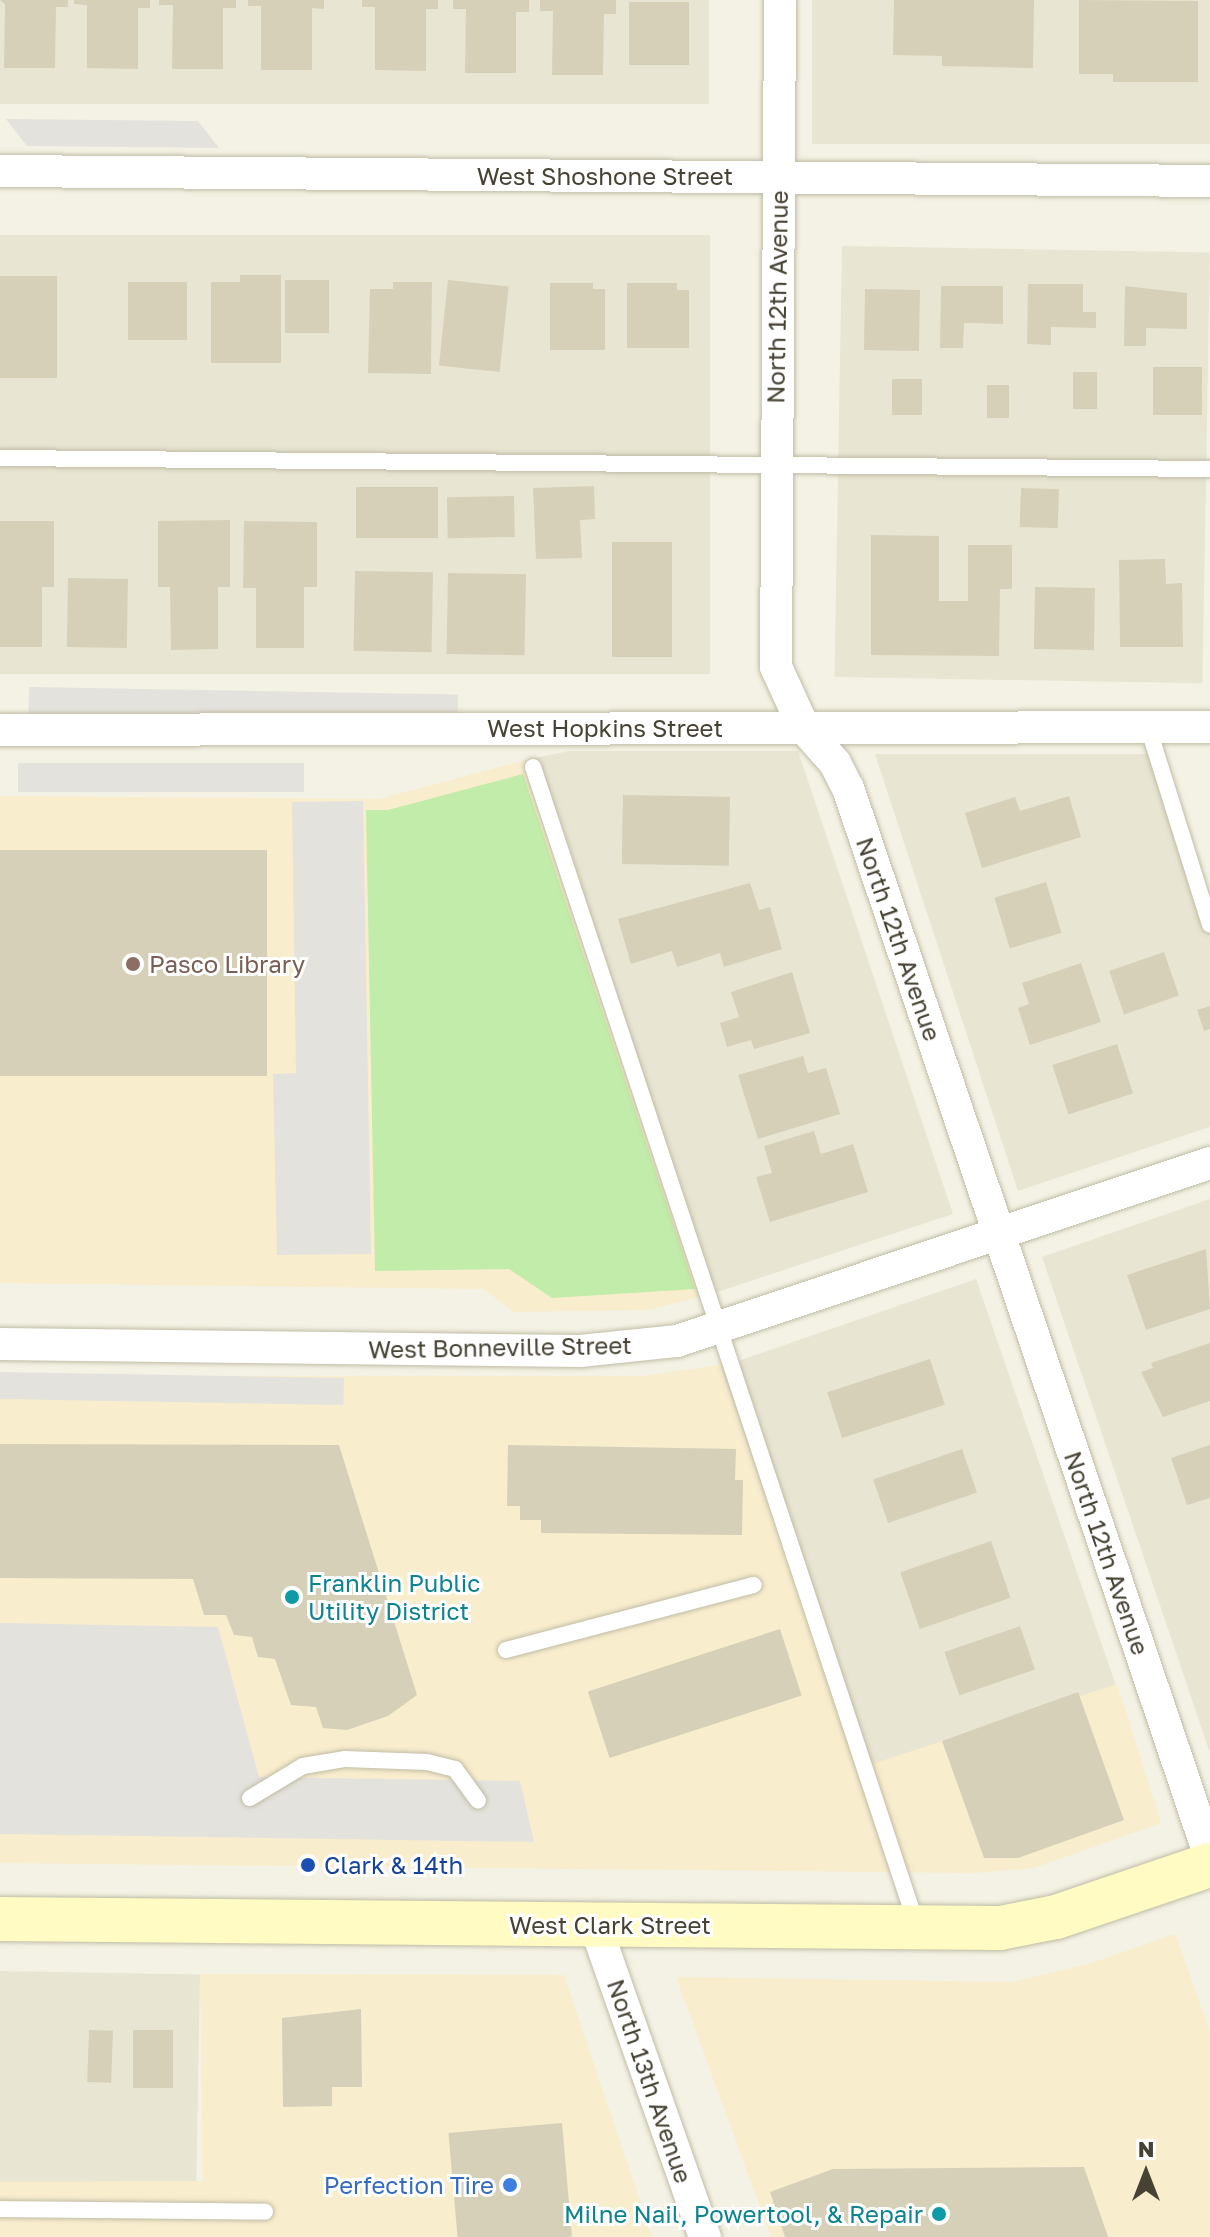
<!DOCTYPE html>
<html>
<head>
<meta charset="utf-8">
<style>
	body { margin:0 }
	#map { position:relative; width:1210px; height:2237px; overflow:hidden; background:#f4f2e4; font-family:"Golos Text",sans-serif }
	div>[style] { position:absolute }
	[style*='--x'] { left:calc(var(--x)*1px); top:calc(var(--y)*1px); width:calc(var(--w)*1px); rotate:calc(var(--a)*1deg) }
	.residential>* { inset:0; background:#e8e5d2; transform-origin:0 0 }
	.commercial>* { inset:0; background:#f8edcd }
	.green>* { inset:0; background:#c2eca9 }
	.parking>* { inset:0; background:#e4e2dd; transform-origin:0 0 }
	.building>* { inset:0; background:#d6d0b9; transform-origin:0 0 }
	.roads { filter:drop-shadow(0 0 2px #c0bca6) drop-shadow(0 0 2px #c0bca6) }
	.lane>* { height:16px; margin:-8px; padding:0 8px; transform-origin:8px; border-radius:8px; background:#fff }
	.street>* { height:32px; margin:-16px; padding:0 16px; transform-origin:16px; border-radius:16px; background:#fff }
	.secondary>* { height:44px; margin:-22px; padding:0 22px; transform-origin:22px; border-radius:22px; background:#fffbc3 }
	.dots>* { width:22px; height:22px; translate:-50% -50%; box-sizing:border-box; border:4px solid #fff; border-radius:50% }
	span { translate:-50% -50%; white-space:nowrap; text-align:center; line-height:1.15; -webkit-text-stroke:6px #fff; paint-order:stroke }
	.street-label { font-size:24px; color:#464234 }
	.education-label { font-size:24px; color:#785e54 }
	.left { translate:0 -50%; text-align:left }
	.culture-label { font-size:24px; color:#0d838f }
	.right { translate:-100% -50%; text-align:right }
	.transit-label { font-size:24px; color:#164399 }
	.shop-label { font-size:24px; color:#366cbe }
	.north { position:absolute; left:1106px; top:2133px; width:80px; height:80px; -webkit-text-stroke:6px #fff; paint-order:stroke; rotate:0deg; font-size:22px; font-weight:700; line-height:32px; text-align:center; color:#464234 }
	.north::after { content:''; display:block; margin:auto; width:28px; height:36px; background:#464234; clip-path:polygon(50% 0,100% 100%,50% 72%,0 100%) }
</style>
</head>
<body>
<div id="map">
	<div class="residential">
		<i style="left:0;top:0;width:709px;height:104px"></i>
		<i style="left:812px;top:0;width:398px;height:144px"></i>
		<i style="left:0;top:235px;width:710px;height:439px"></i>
		<i style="left:842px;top:246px;width:368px;height:431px;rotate:1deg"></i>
		<i style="clip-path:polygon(569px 751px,798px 751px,953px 1214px,708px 1295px,530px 759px)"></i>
		<i style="clip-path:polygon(875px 754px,1152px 754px,1210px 926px,1210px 1127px,1018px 1191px)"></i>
		<i style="clip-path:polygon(1210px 1199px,1210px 1753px,1042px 1257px)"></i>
		<i style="left:976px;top:1279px;width:429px;height:270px;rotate:71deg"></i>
		<i style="left:0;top:1971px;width:200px;height:211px;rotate:1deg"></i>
	</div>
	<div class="commercial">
		<i style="clip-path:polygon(530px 759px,708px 1295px,647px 1310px,513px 1312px,484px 1289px,0 1283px,0 796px,379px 799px)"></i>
		<i style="clip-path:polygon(720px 1365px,857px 1769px,1117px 1684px,1161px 1823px,1034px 1868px,974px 1873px,0 1863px,0 1376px,642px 1376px)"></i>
		<i style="clip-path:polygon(1175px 1934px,1210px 2032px,1210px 2237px,771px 2237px,676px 1977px,1012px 1982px,1088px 1964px)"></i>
		<i style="clip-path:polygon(200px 1974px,564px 1975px,652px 2237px,0 2237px,0 2182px,203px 2181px)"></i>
	</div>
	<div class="green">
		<i style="clip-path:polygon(523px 774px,695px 1289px,552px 1298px,509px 1269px,375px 1271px,366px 810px,388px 810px)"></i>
	</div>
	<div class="parking">
		<i style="clip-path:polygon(6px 119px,198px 121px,219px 148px,27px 146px)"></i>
		<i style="left:29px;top:687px;width:429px;height:32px;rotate:1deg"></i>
		<i style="left:18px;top:763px;width:286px;height:29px"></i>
		<i style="clip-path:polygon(363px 801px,371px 1254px,277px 1255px,273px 1074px,296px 1073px,292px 802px)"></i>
		<i style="left:0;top:1372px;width:344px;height:27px;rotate:1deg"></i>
		<i style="clip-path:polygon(0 1623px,218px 1627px,259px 1777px,520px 1781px,534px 1842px,0 1834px)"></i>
	</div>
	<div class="building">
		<i style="clip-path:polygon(0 0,68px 0,68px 7px,56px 7px,55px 68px,4px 68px,5px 4px)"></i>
		<i style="clip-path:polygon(74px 0,150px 0,150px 8px,138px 8px,138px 69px,87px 68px,87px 5px,74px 4px)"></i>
		<i style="clip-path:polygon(159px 0,236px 0,236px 8px,223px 8px,223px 69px,172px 69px,173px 5px,159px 5px)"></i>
		<i style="clip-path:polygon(248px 0,324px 0,324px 9px,312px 8px,312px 70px,261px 70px,261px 6px,248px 6px)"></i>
		<i style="clip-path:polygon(362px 0,438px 0,438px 9px,426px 9px,426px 71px,375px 70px,375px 7px,362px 7px)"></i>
		<i style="clip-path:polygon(453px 0,529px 0,529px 12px,516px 12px,516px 73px,465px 73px,466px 9px,453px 9px)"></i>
		<i style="clip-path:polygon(540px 0,616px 0,616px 14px,604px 14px,603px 75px,552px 75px,553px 11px,540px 11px)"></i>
		<i style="clip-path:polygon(894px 0,1034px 0,1033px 68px,942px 66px,942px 56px,893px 55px)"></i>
		<i style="clip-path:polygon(1079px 0,1198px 1px,1198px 82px,1113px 82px,1113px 74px,1079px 74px)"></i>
		<i style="left:629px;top:2px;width:60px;height:63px"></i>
		<i style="clip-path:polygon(240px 275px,281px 275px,281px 363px,211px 363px,211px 282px,240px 282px)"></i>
		<i style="left:0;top:276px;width:57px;height:102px"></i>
		<i style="left:285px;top:280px;width:44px;height:53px"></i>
		<i style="left:448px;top:280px;width:61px;height:86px;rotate:6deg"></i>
		<i style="left:128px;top:282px;width:59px;height:58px"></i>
		<i style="clip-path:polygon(393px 282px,432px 282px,431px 374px,368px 373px,370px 289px,393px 289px)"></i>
		<i style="clip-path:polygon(550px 283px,593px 283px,593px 289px,605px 289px,605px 350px,550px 350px)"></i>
		<i style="clip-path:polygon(627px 283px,677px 283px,677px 290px,689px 290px,689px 348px,627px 348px)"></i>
		<i style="clip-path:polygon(1028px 284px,1083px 284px,1083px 312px,1096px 312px,1096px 328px,1051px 327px,1051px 345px,1027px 344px)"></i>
		<i style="clip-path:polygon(941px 286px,1003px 286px,1003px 324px,964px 323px,963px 348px,940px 348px)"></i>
		<i style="clip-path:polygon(1125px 286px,1187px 293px,1187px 329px,1146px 328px,1146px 346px,1124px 346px)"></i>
		<i style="left:865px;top:289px;width:55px;height:61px;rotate:1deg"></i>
		<i style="left:1153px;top:367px;width:49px;height:48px"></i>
		<i style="left:1073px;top:372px;width:24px;height:37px"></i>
		<i style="left:892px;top:379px;width:30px;height:36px"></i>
		<i style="left:987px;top:385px;width:22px;height:33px"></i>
		<i style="clip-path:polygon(594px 486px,595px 519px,580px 520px,582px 558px,536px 559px,533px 488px)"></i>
		<i style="left:438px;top:487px;width:51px;height:82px;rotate:90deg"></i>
		<i style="left:1021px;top:488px;width:38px;height:39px;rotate:2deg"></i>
		<i style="left:514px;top:496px;width:41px;height:67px;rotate:89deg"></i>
		<i style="clip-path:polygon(230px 520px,230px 587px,218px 587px,218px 649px,171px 650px,170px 587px,158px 587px,158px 521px)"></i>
		<i style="clip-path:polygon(0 521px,54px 521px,54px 587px,42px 587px,42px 647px,0 647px)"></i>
		<i style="clip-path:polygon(244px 521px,317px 522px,317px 587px,304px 587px,304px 648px,256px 648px,256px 588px,243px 588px)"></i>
		<i style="clip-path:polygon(871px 535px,939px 536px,939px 601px,968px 601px,968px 545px,1012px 545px,1012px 589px,1000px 589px,999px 656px,871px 655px)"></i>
		<i style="left:612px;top:542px;width:60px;height:115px"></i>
		<i style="clip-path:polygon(1165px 559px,1166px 584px,1182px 583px,1183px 647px,1120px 647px,1119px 560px)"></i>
		<i style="left:355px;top:571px;width:78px;height:80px;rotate:1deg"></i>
		<i style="left:448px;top:573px;width:78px;height:81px;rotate:1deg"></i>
		<i style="left:68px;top:578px;width:60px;height:69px;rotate:1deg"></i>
		<i style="left:1035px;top:587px;width:60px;height:62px;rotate:1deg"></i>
		<i style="left:623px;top:795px;width:107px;height:69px;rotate:1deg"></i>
		<i style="clip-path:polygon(1069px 796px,1081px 837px,982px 868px,965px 813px,1015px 797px,1020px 811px)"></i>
		<i style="left:0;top:850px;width:267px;height:226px"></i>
		<i style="left:1046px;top:882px;width:53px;height:54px;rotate:73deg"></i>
		<i style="clip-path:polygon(750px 883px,759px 910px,770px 907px,782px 949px,724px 967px,720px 953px,677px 967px,672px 951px,631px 964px,618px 919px)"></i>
		<i style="left:1164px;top:952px;width:46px;height:58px;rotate:71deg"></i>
		<i style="clip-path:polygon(1081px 963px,1101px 1022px,1030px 1045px,1018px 1008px,1029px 1004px,1022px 983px)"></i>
		<i style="clip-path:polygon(792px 972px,810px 1033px,754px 1049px,751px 1040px,727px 1047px,720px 1023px,739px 1017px,731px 992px)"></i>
		<i style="clip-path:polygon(1210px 1006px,1210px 1029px,1204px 1031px,1197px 1010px)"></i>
		<i style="left:1117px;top:1044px;width:52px;height:68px;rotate:72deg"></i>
		<i style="clip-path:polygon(803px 1056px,808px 1073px,826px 1068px,840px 1114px,758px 1139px,738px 1075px)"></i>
		<i style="clip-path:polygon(814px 1131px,821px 1154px,853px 1144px,868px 1192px,770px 1222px,756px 1177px,772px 1173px,764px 1146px)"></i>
		<i style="clip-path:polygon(1206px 1249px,1210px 1309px,1146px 1330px,1127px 1275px)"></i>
		<i style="clip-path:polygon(1210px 1343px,1210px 1401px,1163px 1417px,1141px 1372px,1153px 1368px,1151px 1363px)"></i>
		<i style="left:930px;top:1359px;width:48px;height:108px;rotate:72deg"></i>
		<i style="clip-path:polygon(0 1444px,339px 1445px,417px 1695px,388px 1716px,347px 1730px,323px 1728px,316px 1707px,291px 1705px,275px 1659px,258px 1657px,252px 1637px,234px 1635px,226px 1615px,204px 1615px,193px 1579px,0 1578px)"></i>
		<i style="clip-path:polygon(508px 1445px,736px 1449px,735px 1480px,743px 1480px,742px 1535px,541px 1533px,541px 1520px,520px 1520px,520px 1506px,507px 1506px)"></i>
		<i style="clip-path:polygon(1210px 1445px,1210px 1498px,1187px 1505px,1171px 1458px)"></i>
		<i style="left:962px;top:1449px;width:46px;height:94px;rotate:71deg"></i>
		<i style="left:991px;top:1541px;width:60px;height:96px;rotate:71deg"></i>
		<i style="left:1020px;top:1626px;width:46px;height:80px;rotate:71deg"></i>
		<i style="left:780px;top:1629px;width:70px;height:202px;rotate:72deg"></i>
		<i style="clip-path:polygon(1078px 1692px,1124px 1820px,1018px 1858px,984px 1858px,942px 1741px)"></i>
		<i style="clip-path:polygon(361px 2009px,362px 2087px,332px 2087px,332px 2106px,283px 2107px,282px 2018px)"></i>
		<i style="left:89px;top:2030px;width:24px;height:52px;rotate:2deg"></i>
		<i style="left:133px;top:2030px;width:40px;height:58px"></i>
		<i style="left:562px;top:2123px;width:114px;height:114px;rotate:85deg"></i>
		<i style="clip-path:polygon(1084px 2167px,1108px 2237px,785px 2237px,770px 2192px,833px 2169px)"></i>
	</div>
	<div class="roads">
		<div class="lane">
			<i style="--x:0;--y:458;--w:1210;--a:0.52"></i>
			<i style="--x:1148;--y:727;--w:207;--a:72.6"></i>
			<i style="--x:533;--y:767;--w:1218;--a:71.67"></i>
			<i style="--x:506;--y:1650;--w:256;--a:-14.7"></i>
			<i style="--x:250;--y:1798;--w:62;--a:-31.1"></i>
			<i style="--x:303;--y:1766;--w:43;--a:-9.5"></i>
			<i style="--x:345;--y:1759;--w:82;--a:2.1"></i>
			<i style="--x:427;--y:1762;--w:29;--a:14"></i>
			<i style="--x:455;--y:1769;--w:39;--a:54"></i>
			<i style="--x:0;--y:2209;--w:265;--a:0.6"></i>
		</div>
		<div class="street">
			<i style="--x:780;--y:0;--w:667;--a:90.34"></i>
			<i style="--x:776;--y:667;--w:67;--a:65.3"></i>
			<i style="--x:804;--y:728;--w:47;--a:48.5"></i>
			<i style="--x:835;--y:763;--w:28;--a:63"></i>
			<i style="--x:848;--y:788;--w:1129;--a:71.29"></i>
			<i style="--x:0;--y:171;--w:1210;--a:0.47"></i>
			<i style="--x:0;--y:730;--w:1210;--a:-0.14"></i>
			<i style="--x:0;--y:1344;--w:580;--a:0.69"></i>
			<i style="--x:580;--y:1351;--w:98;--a:-5.9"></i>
			<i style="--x:677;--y:1341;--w:562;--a:-18.47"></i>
			<i style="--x:595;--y:1925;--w:331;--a:70.6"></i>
		</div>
		<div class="secondary">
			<i style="--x:0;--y:1919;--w:1000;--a:0.52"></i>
			<i style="--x:1000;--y:1928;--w:57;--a:-11.1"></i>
			<i style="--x:1056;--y:1917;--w:163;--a:-18.7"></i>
		</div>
	</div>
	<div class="dots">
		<i style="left:133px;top:964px;background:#8d6e63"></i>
		<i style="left:292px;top:1597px;background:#0f9aa8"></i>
		<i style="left:308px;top:1865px;background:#1a4fb4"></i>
		<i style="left:510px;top:2185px;background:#3f7fe0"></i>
		<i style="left:939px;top:2214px;background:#0f9aa8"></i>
	</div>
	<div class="street-label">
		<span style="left:605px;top:176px">West Shoshone Street</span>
		<span style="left:777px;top:297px;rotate:-89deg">North 12th Avenue</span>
		<span style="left:605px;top:728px">West Hopkins Street</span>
		<span style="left:899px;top:939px;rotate:71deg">North 12th Avenue</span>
		<span style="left:500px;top:1347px;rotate:-1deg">West Bonneville Street</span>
		<span style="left:1107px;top:1553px;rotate:71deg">North 12th Avenue</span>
		<span style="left:610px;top:1925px">West Clark Street</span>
		<span style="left:650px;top:2081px;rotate:71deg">North 13th Avenue</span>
	</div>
	<div class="education-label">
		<span class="left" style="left:149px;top:964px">Pasco Library</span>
	</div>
	<div class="culture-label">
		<span class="left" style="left:308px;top:1597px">Franklin Public<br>Utility District</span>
		<span class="right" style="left:923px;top:2214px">Milne Nail, Powertool, &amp; Repair</span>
	</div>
	<div class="transit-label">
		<span class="left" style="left:324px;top:1865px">Clark &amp; 14th</span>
	</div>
	<div class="shop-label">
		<span class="right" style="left:494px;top:2185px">Perfection Tire</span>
	</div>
	<div class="north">N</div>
</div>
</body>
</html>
